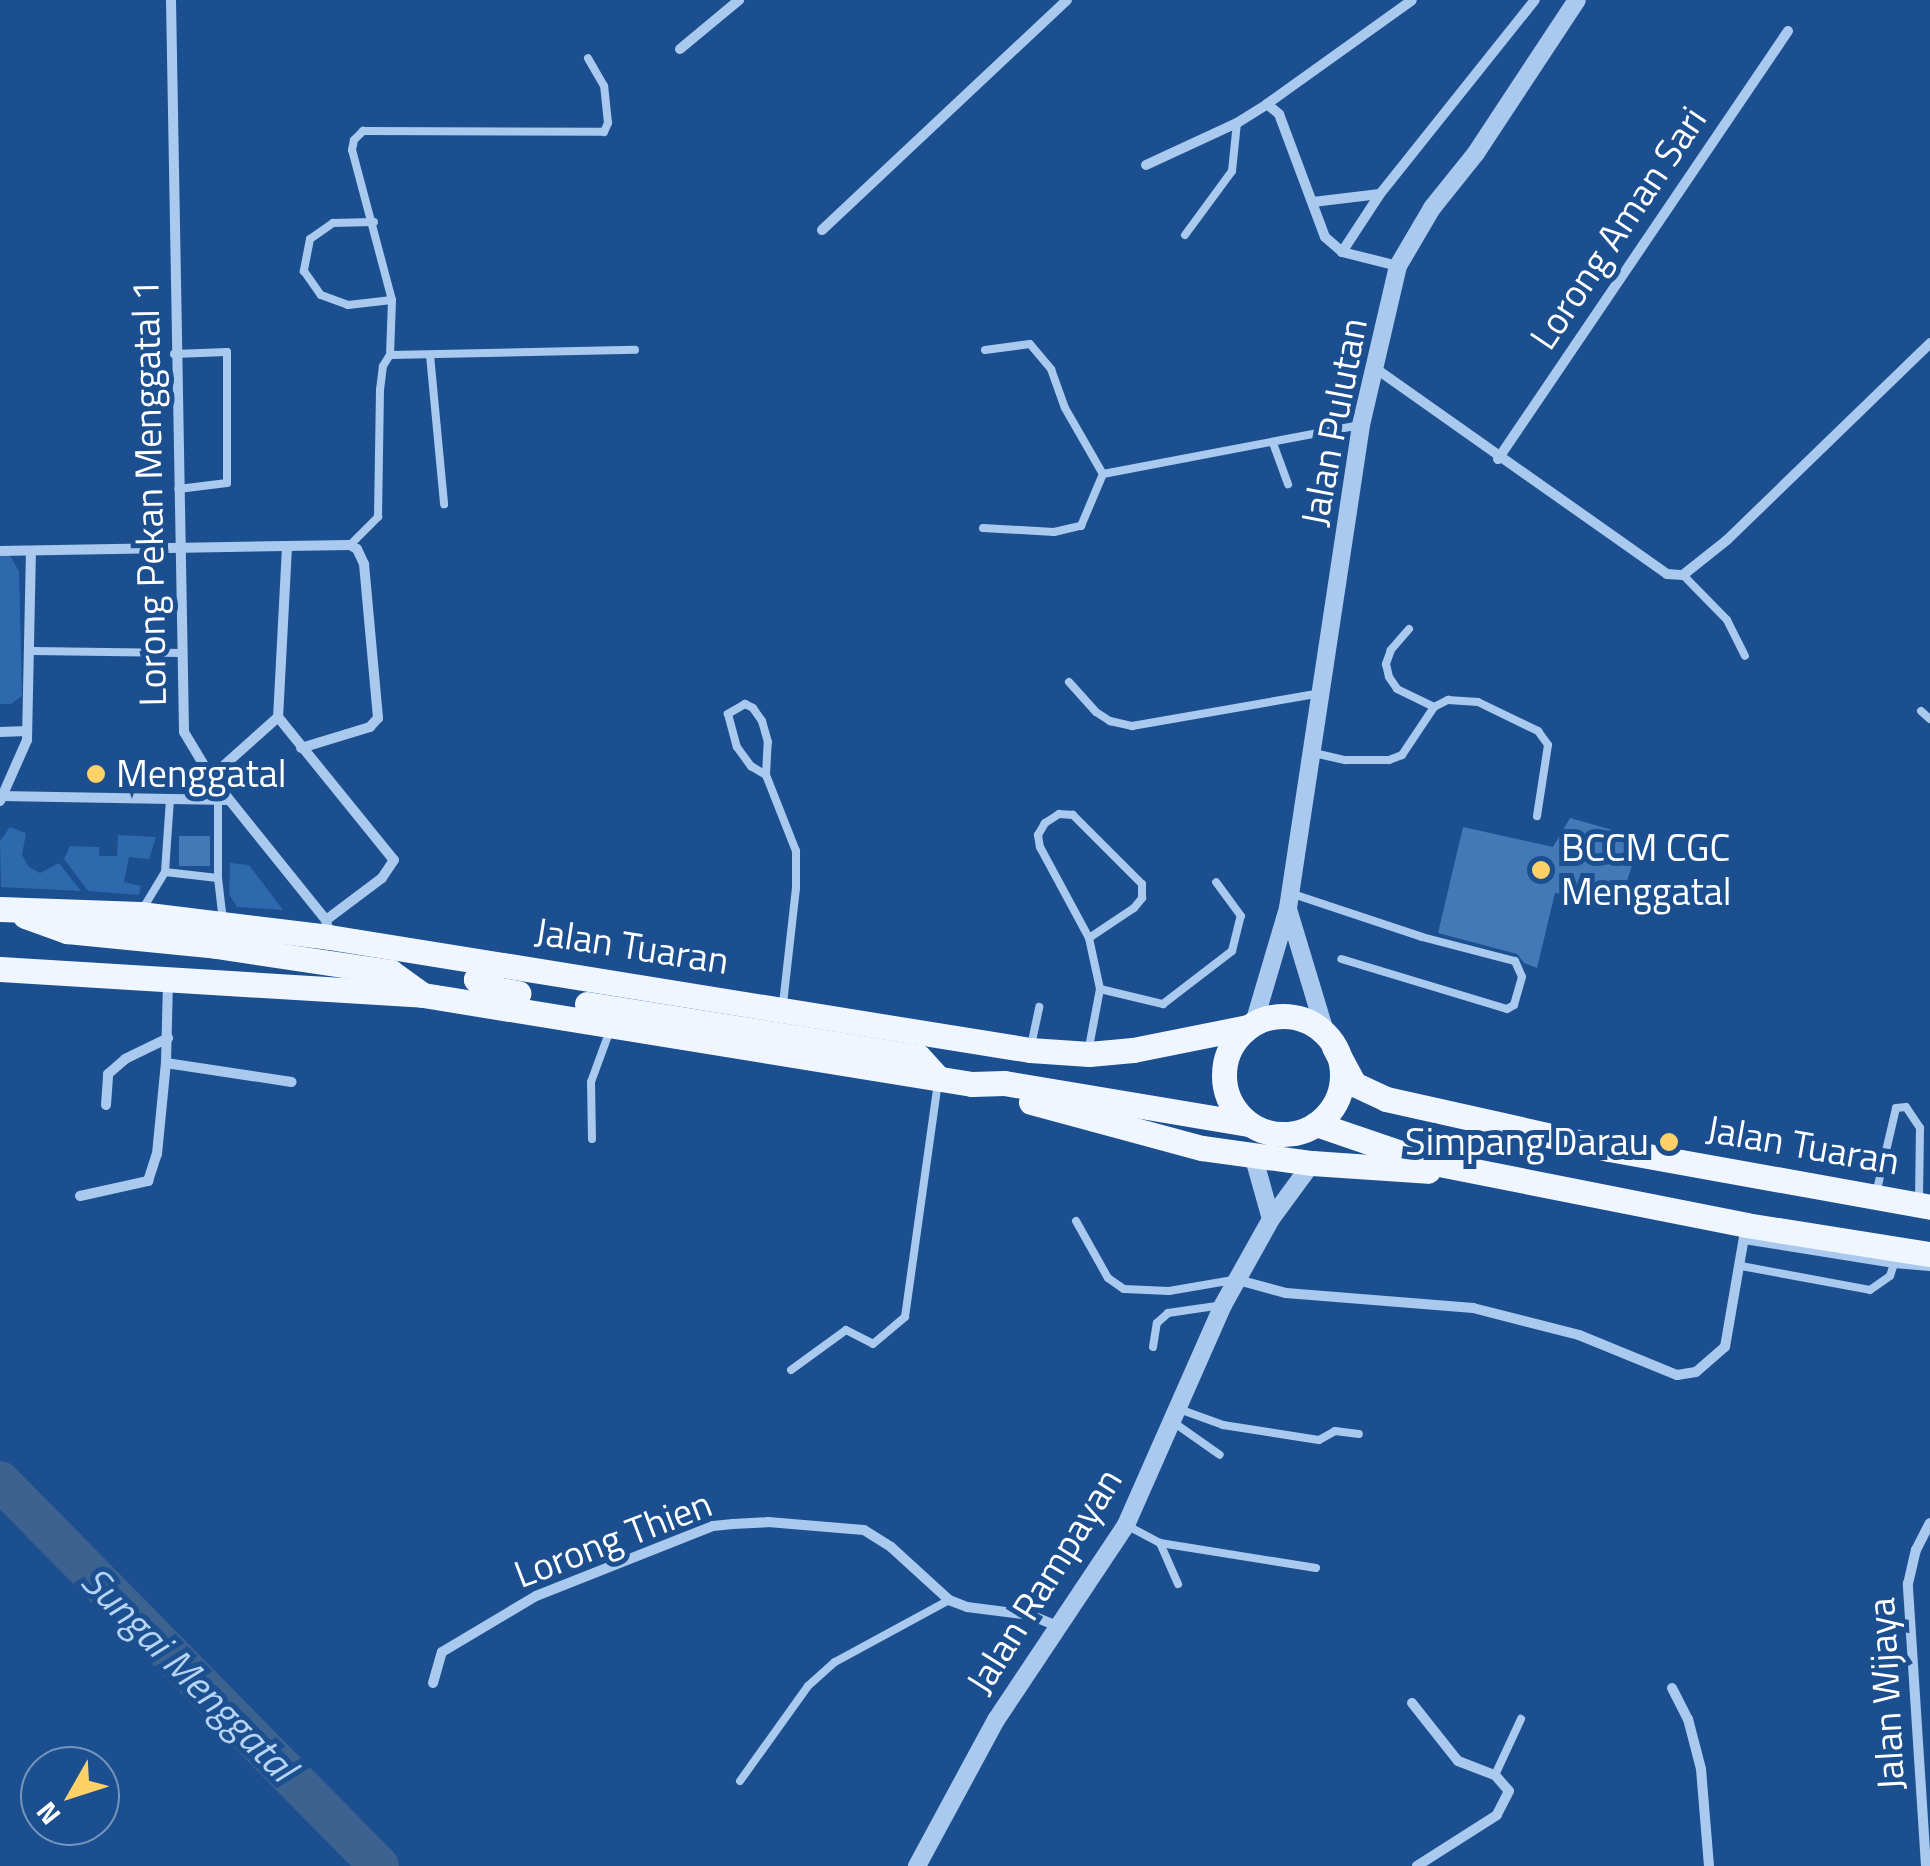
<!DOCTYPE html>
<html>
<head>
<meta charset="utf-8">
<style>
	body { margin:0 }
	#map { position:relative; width:1930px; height:1866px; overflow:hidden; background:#1b4f8f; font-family:"Titillium Web",sans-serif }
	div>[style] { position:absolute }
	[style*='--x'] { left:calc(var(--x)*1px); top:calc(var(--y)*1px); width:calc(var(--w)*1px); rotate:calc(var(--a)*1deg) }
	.green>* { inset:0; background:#2e69ad }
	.river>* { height:40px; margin:-20px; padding:0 20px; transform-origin:20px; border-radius:20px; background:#3c6290 }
	.building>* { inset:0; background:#4478b7; transform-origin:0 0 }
	.service>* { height:8px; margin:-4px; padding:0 4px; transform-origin:4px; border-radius:4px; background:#a9c9ee }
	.minor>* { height:10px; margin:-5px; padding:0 5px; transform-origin:5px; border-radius:5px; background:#a9c9ee }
	.tertiary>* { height:18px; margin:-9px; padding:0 9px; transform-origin:9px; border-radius:9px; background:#a9c9ee }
	.primary>* { height:25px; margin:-12.5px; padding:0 12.5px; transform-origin:12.5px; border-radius:12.5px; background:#f0f6ff }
	.primary>.ring { margin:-12.5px; padding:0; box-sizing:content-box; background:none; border:25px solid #f0f6ff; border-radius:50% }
	.dots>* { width:28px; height:28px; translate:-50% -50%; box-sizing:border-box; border:5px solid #1b4f8f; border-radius:50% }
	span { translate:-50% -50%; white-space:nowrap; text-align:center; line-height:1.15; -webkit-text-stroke:10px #1b4f8f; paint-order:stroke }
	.street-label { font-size:38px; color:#fff }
	.poi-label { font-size:38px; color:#fff }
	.left { translate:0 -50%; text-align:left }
	.right { translate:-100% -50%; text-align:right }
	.water-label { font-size:40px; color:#b5d3f5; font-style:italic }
	.north { position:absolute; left:20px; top:1746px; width:100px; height:100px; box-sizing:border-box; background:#1b4f8f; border:2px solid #7695bc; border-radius:50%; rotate:231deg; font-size:28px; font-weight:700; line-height:40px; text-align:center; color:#fff }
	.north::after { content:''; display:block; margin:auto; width:35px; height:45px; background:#ffd166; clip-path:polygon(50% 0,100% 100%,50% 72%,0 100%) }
</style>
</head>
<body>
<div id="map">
	<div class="green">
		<i style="clip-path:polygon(0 551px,9px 554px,19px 571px,22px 696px,11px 704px,0 704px)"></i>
		<i style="clip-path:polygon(10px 827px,26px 833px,22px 855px,29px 867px,40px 873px,59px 863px,81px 891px,1px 887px,0 841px)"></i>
		<i style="clip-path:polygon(118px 835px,156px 837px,149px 859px,129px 857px,124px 882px,141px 886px,139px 895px,88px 891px,64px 859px,70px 846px,99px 847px,99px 856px,117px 856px)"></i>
		<i style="clip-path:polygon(230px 863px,249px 865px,283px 910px,237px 907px,229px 894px)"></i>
	</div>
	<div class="river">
		<i style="--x:0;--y:1481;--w:540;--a:45.45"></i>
	</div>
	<div class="building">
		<i style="clip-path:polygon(1570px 818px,1641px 838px,1620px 902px,1555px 893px,1537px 968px,1524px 963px,1517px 954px,1438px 933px,1463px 827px,1553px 847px)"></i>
		<i style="left:179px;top:836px;width:31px;height:30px"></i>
	</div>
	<div class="service">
		<i style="--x:374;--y:222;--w:41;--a:178.6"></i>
		<i style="--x:333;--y:223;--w:28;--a:145"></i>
		<i style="--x:310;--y:239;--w:33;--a:101"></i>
		<i style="--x:304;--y:271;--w:29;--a:55"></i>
		<i style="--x:321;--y:295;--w:29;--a:20"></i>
		<i style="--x:348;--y:305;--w:44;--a:-6.5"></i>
		<i style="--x:1185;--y:235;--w:79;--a:-53.7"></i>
		<i style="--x:1232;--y:171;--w:48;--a:-84.1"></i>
		<i style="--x:985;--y:350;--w:45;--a:-7.6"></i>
		<i style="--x:1030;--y:344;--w:33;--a:50"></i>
		<i style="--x:1051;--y:369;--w:41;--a:70.3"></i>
		<i style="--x:1065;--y:408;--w:76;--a:60.1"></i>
		<i style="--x:174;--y:354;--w:53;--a:-2.2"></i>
		<i style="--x:227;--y:352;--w:131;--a:90"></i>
		<i style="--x:227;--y:483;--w:49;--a:173"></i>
		<i style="--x:390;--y:355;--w:55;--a:-87.9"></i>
		<i style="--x:392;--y:300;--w:155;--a:-104.9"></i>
		<i style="--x:352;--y:150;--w:10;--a:-79"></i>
		<i style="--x:354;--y:140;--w:13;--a:-45"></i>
		<i style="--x:363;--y:131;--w:241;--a:0.2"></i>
		<i style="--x:604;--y:132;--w:10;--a:-66"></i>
		<i style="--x:608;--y:123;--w:37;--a:-96"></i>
		<i style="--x:604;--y:86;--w:32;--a:-120"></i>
		<i style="--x:430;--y:355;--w:150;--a:84.6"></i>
		<i style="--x:1273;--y:443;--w:44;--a:69.9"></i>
		<i style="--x:983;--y:528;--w:71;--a:3.2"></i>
		<i style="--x:1054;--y:532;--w:28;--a:-13"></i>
		<i style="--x:1081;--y:526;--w:56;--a:-67.1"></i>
		<i style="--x:1103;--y:474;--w:263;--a:-10.8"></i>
		<i style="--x:350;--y:545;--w:40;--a:-45"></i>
		<i style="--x:378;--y:517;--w:127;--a:-89.1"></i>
		<i style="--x:380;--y:390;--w:24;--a:-83"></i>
		<i style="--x:383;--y:366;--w:13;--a:-58"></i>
		<i style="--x:390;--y:355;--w:245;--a:-1.2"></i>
		<i style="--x:1683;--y:575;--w:63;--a:45.6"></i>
		<i style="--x:1727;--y:620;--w:40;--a:63.4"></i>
		<i style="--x:1409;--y:629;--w:28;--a:131"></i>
		<i style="--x:1391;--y:650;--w:15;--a:110"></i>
		<i style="--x:1386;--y:664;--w:13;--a:77"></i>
		<i style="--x:1389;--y:677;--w:14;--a:56"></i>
		<i style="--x:1397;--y:689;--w:41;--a:25.9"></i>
		<i style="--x:32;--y:651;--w:150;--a:0.8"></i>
		<i style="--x:1069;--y:682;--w:40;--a:48"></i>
		<i style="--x:1096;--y:712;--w:17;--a:33"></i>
		<i style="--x:1110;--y:721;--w:23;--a:13"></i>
		<i style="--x:1132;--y:726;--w:192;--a:-9.9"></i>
		<i style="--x:1921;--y:711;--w:12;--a:42"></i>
		<i style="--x:1314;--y:753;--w:32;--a:13"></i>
		<i style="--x:1345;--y:760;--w:44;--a:0"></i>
		<i style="--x:1389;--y:760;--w:14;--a:-21"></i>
		<i style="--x:1402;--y:755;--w:58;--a:-56.3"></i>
		<i style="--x:1434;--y:707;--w:16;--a:-27"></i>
		<i style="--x:1448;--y:700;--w:30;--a:4"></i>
		<i style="--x:1478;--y:702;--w:67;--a:25.8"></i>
		<i style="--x:1538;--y:731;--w:17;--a:54"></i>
		<i style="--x:1548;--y:745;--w:72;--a:98.8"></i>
		<i style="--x:766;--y:775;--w:33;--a:-87"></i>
		<i style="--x:768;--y:742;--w:22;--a:-106"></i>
		<i style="--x:762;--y:721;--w:16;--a:-125"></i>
		<i style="--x:753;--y:708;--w:9;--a:-153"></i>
		<i style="--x:745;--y:704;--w:20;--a:150"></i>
		<i style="--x:728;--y:714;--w:34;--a:75"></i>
		<i style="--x:737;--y:747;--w:24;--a:54"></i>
		<i style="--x:751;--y:766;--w:17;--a:31"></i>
		<i style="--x:766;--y:775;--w:82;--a:68.5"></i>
		<i style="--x:796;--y:851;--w:37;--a:90"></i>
		<i style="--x:796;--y:888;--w:117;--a:96.4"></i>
		<i style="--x:165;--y:872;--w:73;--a:-86.1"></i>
		<i style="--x:218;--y:878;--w:78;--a:-90"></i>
		<i style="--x:1290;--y:893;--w:139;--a:18.4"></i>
		<i style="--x:1422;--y:937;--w:96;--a:14.5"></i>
		<i style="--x:1515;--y:961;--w:17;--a:66"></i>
		<i style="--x:1522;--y:977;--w:29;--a:106"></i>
		<i style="--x:1514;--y:1005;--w:8;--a:150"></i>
		<i style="--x:1507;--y:1009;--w:173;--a:-163.2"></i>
		<i style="--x:142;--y:910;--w:44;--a:-58.8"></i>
		<i style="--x:165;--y:872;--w:53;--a:6.5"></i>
		<i style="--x:218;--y:878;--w:43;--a:83.4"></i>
		<i style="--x:1089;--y:938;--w:54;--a:-33.7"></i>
		<i style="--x:1134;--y:908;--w:13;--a:-51"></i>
		<i style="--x:1142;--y:898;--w:14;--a:-90"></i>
		<i style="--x:1142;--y:884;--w:98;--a:-135"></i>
		<i style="--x:1073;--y:815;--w:14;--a:-176"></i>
		<i style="--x:1059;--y:814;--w:17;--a:147"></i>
		<i style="--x:1045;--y:823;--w:14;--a:120"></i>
		<i style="--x:1038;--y:835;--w:12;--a:81"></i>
		<i style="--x:1040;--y:847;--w:103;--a:61.7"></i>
		<i style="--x:1089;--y:938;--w:52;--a:77.8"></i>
		<i style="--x:1100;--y:989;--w:59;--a:100.7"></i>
		<i style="--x:1100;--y:989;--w:65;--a:13.4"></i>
		<i style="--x:1163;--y:1004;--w:87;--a:-37.5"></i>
		<i style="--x:1232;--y:951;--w:36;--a:-76"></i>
		<i style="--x:1241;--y:916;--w:42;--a:-126.3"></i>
		<i style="--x:1031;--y:1046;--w:40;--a:-78"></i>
		<i style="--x:592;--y:1139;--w:57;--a:-91"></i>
		<i style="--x:591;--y:1082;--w:55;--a:-69.9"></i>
		<i style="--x:1876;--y:1194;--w:88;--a:-76.9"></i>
		<i style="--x:1896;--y:1108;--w:10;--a:-6"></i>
		<i style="--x:1906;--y:1107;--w:25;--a:56"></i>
		<i style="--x:1920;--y:1128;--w:72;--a:90.8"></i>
		<i style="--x:1076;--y:1221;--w:65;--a:60.7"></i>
		<i style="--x:1108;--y:1278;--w:19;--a:35"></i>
		<i style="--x:1124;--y:1289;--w:45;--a:2.5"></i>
		<i style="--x:1169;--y:1291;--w:65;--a:-9.8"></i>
		<i style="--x:1744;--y:1240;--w:152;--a:9.1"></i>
		<i style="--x:1741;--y:1266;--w:131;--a:10.5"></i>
		<i style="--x:1870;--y:1290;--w:24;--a:-35"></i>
		<i style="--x:1890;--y:1276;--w:13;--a:-72"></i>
		<i style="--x:1894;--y:1264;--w:36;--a:5"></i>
		<i style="--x:1153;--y:1347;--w:24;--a:-81"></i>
		<i style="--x:1157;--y:1323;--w:15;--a:-42"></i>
		<i style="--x:1168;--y:1313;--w:56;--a:-8.3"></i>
		<i style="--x:791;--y:1370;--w:68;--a:-36"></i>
		<i style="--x:846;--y:1330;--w:30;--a:27"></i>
		<i style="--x:873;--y:1344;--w:42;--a:-40.2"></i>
		<i style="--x:905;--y:1317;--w:236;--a:-82"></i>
		<i style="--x:1179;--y:1409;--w:47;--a:20"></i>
		<i style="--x:1223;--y:1425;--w:97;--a:8.9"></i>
		<i style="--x:1319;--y:1440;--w:18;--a:-29"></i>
		<i style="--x:1335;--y:1431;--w:24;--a:7"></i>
		<i style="--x:1173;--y:1422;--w:57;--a:35.1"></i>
		<i style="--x:1126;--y:1525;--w:38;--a:28"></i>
		<i style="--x:1160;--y:1543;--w:158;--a:9.1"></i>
		<i style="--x:1160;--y:1543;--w:45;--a:66.3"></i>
		<i style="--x:1495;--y:1775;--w:62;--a:-65.1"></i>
		<i style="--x:740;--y:1781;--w:117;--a:-54.4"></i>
		<i style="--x:808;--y:1686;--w:36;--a:-42"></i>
		<i style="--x:835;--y:1662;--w:130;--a:-28.5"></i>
	</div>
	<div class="minor">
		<i style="--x:171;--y:0;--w:732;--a:88.98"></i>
		<i style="--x:184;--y:732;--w:52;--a:59"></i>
		<i style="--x:211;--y:777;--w:184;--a:51.2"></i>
		<i style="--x:326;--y:920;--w:16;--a:79"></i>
		<i style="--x:680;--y:49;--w:77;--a:-39.7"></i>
		<i style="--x:1267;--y:104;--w:178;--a:-35.6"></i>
		<i style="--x:1146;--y:165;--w:100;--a:-24.8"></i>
		<i style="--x:1237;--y:123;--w:36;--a:-32"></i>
		<i style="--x:1267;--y:104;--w:16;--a:40"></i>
		<i style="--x:1279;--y:114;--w:131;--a:69.5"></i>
		<i style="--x:1325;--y:237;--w:23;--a:41"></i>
		<i style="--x:1342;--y:252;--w:58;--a:14"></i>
		<i style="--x:1313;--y:202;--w:67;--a:-6.8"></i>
		<i style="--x:1380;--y:194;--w:248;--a:-51.4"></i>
		<i style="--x:822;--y:230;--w:336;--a:-43.2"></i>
		<i style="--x:1342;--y:252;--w:69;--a:-56.8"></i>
		<i style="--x:1375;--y:368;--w:357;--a:35.2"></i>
		<i style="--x:1667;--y:574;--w:16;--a:4"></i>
		<i style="--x:1683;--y:575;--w:56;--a:-38.5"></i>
		<i style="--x:1727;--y:540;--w:283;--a:-44.1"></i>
		<i style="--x:1498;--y:459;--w:517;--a:-55.88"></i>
		<i style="--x:287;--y:547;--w:170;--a:93"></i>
		<i style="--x:278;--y:717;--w:184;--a:51"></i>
		<i style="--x:394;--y:860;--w:22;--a:124"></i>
		<i style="--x:382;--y:878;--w:70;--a:143.1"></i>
		<i style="--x:0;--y:551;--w:350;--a:-1"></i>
		<i style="--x:350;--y:545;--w:8;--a:30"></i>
		<i style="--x:357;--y:549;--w:17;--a:65"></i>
		<i style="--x:364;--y:564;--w:155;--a:84.8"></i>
		<i style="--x:378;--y:718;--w:12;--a:132"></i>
		<i style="--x:370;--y:727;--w:72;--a:163.1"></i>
		<i style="--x:0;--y:732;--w:27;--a:-2"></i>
		<i style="--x:211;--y:777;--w:90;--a:-41.8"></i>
		<i style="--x:0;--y:796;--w:229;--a:1"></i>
		<i style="--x:0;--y:801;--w:67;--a:-66.1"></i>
		<i style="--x:27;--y:740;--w:189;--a:-88.8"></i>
		<i style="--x:166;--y:1063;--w:127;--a:8.6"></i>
		<i style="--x:106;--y:1105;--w:31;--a:-86"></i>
		<i style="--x:108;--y:1074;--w:23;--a:-41"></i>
		<i style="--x:125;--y:1059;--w:48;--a:-26"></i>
		<i style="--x:80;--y:1196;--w:70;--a:-12.4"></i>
		<i style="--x:148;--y:1181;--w:28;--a:-72"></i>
		<i style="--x:157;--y:1154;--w:91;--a:-84.4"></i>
		<i style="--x:166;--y:1063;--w:80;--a:-88.6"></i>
		<i style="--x:1238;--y:1280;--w:50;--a:15.2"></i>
		<i style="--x:1286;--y:1293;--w:188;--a:4.6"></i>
		<i style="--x:1473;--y:1308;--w:109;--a:14.3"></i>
		<i style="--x:1579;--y:1335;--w:106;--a:22.2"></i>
		<i style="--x:1677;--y:1375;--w:19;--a:-9"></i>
		<i style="--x:1696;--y:1372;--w:38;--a:-41"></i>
		<i style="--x:1725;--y:1347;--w:123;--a:-80.2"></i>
		<i style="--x:433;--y:1683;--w:32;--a:-74"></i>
		<i style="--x:442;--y:1652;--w:109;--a:-30.8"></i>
		<i style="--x:536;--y:1596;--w:190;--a:-21.6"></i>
		<i style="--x:713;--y:1526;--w:20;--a:-6"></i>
		<i style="--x:733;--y:1524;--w:35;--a:-3"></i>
		<i style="--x:768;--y:1522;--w:96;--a:4.8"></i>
		<i style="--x:864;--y:1530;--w:32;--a:32"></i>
		<i style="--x:891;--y:1547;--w:79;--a:42.4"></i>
		<i style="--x:949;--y:1600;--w:19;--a:21"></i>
		<i style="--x:967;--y:1607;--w:64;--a:7.2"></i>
		<i style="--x:1030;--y:1615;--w:31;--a:22"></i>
		<i style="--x:1672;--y:1688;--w:35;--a:63"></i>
		<i style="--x:1688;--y:1719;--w:52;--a:75.4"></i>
		<i style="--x:1701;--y:1769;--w:97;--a:85.3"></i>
		<i style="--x:1412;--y:1703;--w:74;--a:51.6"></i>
		<i style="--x:1458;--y:1761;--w:40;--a:21"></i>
		<i style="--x:1495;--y:1775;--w:21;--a:49"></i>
		<i style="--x:1509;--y:1791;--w:27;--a:117"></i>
		<i style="--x:1497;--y:1815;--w:95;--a:147.5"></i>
		<i style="--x:1926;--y:1866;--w:283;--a:-93.7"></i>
		<i style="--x:1908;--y:1584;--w:35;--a:-77"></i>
		<i style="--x:1916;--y:1550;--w:30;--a:-63"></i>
	</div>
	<div class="tertiary">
		<i style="--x:1288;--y:909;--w:132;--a:73.2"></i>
		<i style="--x:1254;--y:1023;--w:120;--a:-73.5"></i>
		<i style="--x:1288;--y:908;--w:488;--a:-81.4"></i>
		<i style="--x:1361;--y:425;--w:163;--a:-76.9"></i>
		<i style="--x:1398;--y:266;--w:67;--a:-59.6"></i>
		<i style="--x:1432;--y:208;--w:70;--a:-51.3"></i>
		<i style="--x:1476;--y:153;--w:183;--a:-56.6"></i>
		<i style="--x:1253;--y:1155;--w:66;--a:74.3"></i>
		<i style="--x:917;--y:1866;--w:166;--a:-61.6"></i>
		<i style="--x:996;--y:1720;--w:234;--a:-56.3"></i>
		<i style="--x:1126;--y:1525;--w:240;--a:-66.2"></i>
		<i style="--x:1223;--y:1305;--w:98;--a:-60.8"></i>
		<i style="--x:1271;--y:1219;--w:69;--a:-53.8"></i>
	</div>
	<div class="primary">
		<i style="--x:0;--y:909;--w:140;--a:2"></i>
		<i style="--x:140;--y:914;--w:190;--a:6.9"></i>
		<i style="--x:329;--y:937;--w:710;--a:9.16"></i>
		<i style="--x:1030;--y:1050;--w:59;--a:3.9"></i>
		<i style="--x:1089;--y:1054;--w:44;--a:-5.2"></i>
		<i style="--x:1133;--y:1050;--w:117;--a:-11.3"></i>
		<i style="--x:25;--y:916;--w:45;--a:19.7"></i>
		<i style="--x:67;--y:931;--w:150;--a:5.7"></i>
		<i style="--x:216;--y:946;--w:177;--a:8.5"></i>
		<i style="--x:391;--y:972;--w:39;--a:36"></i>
		<i style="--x:502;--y:965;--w:19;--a:177"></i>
		<i style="--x:483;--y:966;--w:15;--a:118"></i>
		<i style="--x:476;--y:979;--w:11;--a:45"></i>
		<i style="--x:484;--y:987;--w:35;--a:10"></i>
		<i style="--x:0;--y:969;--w:424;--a:3.5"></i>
		<i style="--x:423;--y:995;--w:556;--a:9.21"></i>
		<i style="--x:972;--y:1084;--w:32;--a:-2"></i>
		<i style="--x:1004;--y:1083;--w:249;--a:9.5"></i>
		<i style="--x:587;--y:1004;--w:336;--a:9.1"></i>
		<i style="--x:919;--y:1057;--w:28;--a:48"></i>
		<i class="ring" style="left:1224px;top:1016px;width:93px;height:93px"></i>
		<i style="--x:1334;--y:1047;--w:42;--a:61.6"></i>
		<i style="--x:1354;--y:1084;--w:35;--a:25"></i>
		<i style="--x:1386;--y:1099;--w:229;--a:12.6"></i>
		<i style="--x:1609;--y:1149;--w:326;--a:10.2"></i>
		<i style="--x:1031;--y:1102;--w:177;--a:15.1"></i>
		<i style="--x:1202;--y:1148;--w:111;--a:7.8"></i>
		<i style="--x:1312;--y:1163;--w:116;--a:3.9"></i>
		<i style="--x:1316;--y:1124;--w:114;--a:18.9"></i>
		<i style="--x:1424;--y:1161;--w:328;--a:11.2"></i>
		<i style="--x:1746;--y:1225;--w:186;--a:9"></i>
	</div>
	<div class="dots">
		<i style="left:96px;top:774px;background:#ffd166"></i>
		<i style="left:1541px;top:870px;background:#ffd166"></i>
		<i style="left:1669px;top:1142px;background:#ffd166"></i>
	</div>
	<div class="street-label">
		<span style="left:1618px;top:228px;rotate:-56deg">Lorong Aman Sari</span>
		<span style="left:1334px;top:422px;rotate:-79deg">Jalan Pulutan</span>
		<span style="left:149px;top:493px;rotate:-91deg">Lorong Pekan Menggatal 1</span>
		<span style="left:632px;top:946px;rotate:9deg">Jalan Tuaran</span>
		<span style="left:1803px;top:1145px;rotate:10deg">Jalan Tuaran</span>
		<span style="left:613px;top:1539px;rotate:-21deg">Lorong Thien</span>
		<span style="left:1044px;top:1581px;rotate:-58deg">Jalan Rampayan</span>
		<span style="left:1886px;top:1694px;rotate:-93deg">Jalan Wijaya</span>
	</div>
	<div class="poi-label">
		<span class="left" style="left:116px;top:774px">Menggatal</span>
		<span class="left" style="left:1561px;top:870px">BCCM CGC<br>Menggatal</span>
		<span class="right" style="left:1649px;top:1142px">Simpang Darau</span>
	</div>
	<div class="water-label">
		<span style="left:189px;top:1674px;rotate:45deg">Sungai Menggatal</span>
	</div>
	<div class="north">N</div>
</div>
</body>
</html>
